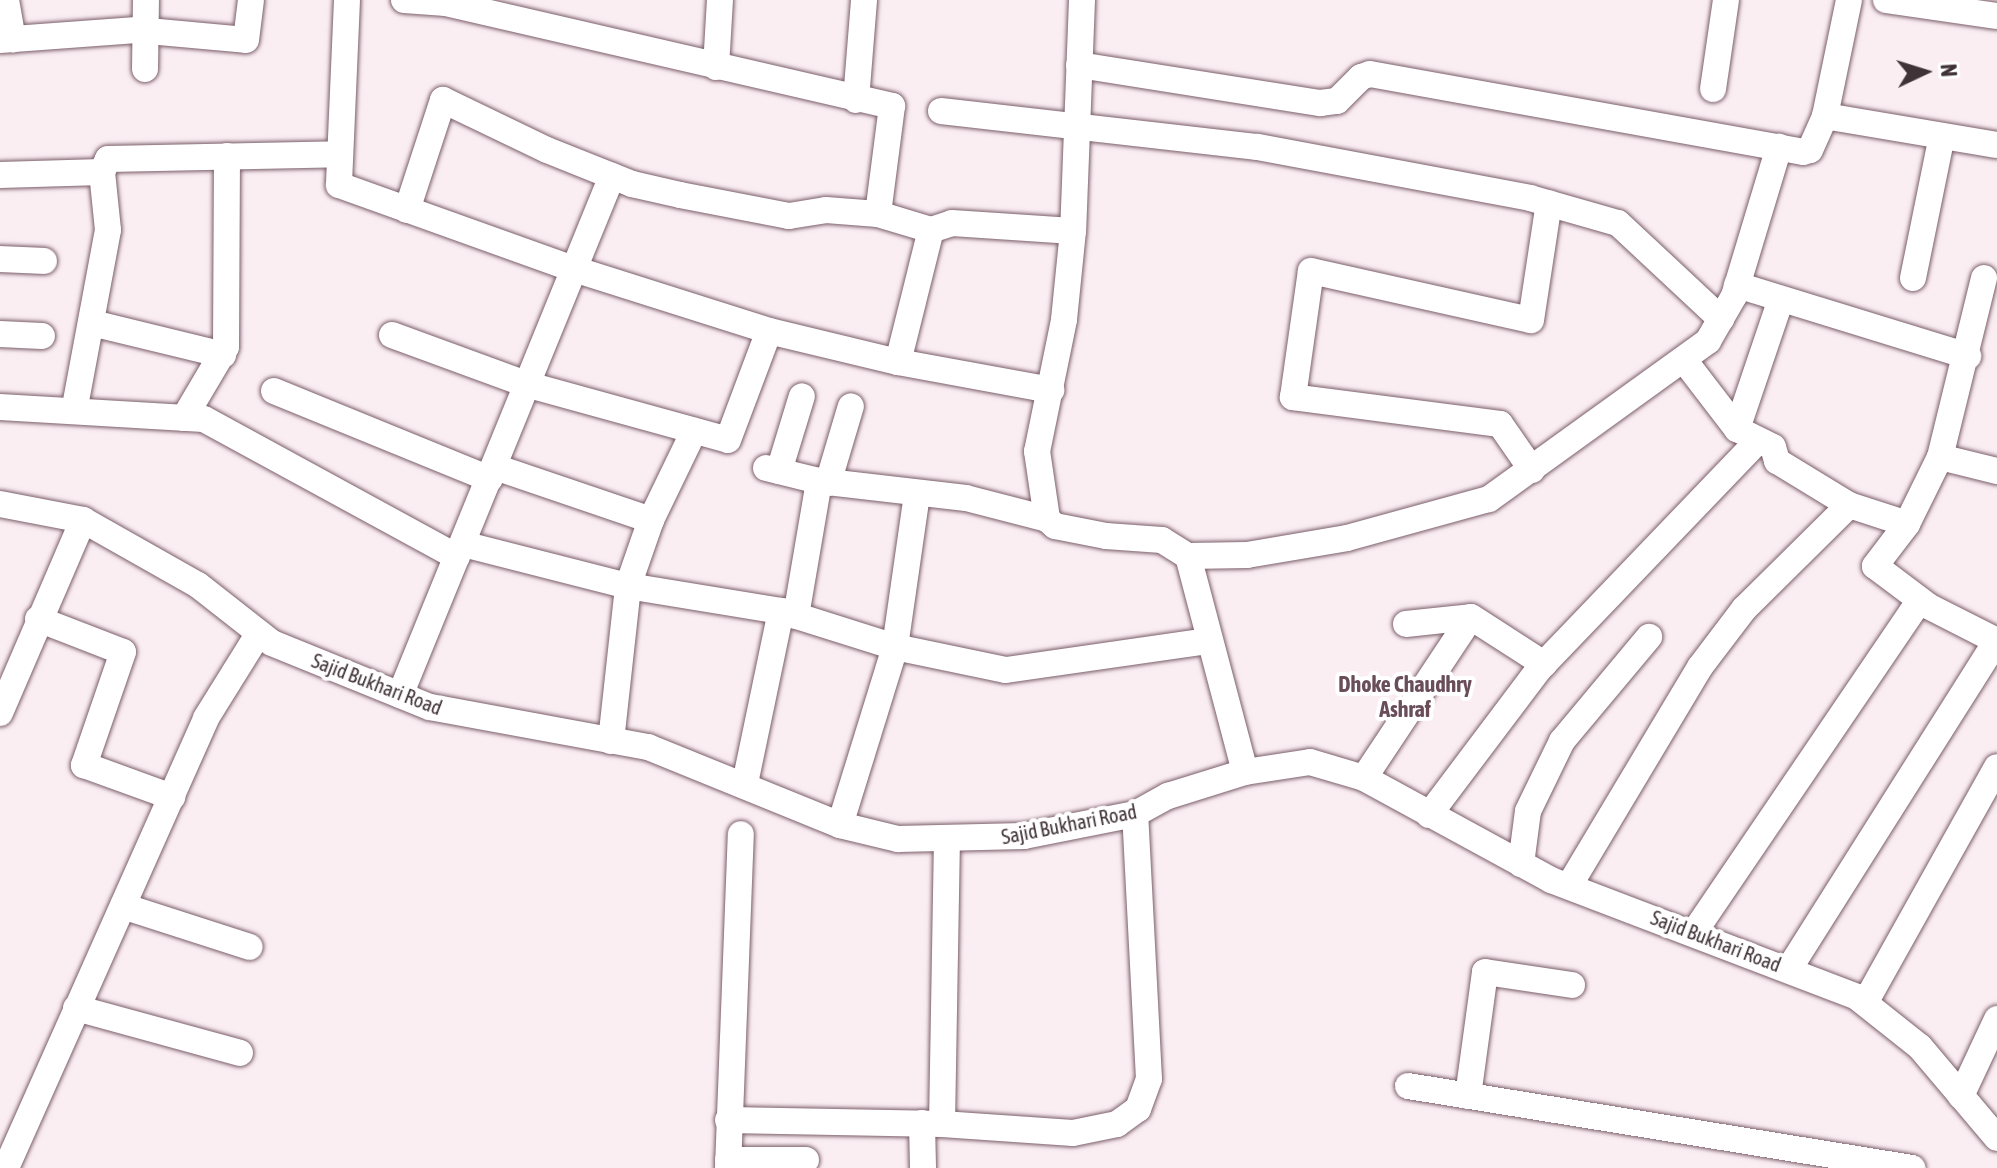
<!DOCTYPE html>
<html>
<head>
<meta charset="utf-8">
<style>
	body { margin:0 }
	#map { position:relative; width:1997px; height:1168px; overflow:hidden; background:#fbeef3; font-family:"Asap Condensed",sans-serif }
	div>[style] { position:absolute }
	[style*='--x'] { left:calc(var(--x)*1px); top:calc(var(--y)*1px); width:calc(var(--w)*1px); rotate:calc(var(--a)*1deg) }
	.roads { filter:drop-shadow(0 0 2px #7b5e6a) drop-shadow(0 0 2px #7b5e6a) }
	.minor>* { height:26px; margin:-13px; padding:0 13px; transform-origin:13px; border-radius:13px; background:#fff }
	span { translate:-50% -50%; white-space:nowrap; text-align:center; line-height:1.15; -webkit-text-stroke:8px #fff; paint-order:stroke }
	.street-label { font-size:20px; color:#403338 }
	.neighbourhood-label { font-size:22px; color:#694e5a; font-weight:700 }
	.north { position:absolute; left:1885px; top:32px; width:80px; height:80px; -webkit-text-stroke:6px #fff; paint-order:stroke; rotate:86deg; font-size:22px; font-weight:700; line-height:32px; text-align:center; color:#403338 }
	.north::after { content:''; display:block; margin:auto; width:28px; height:36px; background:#403338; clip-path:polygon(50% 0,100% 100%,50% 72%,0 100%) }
</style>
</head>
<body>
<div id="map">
	<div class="roads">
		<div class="minor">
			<i style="--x:6;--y:0;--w:40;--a:80"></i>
			<i style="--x:347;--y:0;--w:185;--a:92.5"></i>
			<i style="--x:339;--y:185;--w:250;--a:19.7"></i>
			<i style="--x:574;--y:269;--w:460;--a:112.2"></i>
			<i style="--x:404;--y:0;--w:42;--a:4.1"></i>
			<i style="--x:446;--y:3;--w:458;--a:13"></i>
			<i style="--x:892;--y:106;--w:109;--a:97.4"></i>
			<i style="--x:1082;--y:0;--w:231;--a:92.2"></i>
			<i style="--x:1073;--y:231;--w:89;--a:95.8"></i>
			<i style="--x:1064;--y:320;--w:134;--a:101.6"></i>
			<i style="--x:1037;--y:451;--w:69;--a:81.6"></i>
			<i style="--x:1047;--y:519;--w:11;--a:41"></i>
			<i style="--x:1055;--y:526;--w:52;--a:11.1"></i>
			<i style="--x:1106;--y:536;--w:56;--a:4.1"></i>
			<i style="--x:1162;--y:540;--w:31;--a:32"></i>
			<i style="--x:1188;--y:556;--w:223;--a:75.2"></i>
			<i style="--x:1886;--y:0;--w:112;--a:8.2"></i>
			<i style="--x:0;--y:40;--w:137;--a:-4.2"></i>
			<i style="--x:137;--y:30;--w:109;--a:5.2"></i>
			<i style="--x:246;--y:40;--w:40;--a:-82.9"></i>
			<i style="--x:1079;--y:65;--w:244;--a:9"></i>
			<i style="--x:1320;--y:103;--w:17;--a:-7"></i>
			<i style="--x:1337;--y:101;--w:34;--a:-45"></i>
			<i style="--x:1361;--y:77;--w:9;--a:-18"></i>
			<i style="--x:1370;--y:74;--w:440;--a:10.2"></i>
			<i style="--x:1803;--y:152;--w:7;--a:-16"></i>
			<i style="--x:1810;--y:150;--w:37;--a:-66"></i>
			<i style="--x:1825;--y:116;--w:118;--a:-78.3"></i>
			<i style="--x:716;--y:67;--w:67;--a:-86.6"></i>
			<i style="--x:145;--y:69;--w:69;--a:-89.2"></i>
			<i style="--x:1713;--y:89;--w:90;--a:-81.7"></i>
			<i style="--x:856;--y:100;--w:100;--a:-85.4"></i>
			<i style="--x:941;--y:111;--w:319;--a:6.5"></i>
			<i style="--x:1258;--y:147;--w:277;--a:10.6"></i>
			<i style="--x:1530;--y:198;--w:91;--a:15.9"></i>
			<i style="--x:1618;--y:223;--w:141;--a:43"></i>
			<i style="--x:1825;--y:116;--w:174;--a:9.6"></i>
			<i style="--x:102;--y:172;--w:14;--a:-65"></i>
			<i style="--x:108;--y:159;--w:232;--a:-1.2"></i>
			<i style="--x:0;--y:175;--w:102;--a:-1.7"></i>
			<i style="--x:102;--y:172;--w:58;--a:84.1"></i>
			<i style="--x:108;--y:230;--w:184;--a:100.6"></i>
			<i style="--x:612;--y:176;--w:100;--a:112.2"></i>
			<i style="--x:574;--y:269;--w:205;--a:17.6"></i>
			<i style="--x:769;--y:331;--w:133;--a:13.5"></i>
			<i style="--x:898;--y:362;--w:156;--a:10.4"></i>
			<i style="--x:407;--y:210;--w:116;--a:-71.9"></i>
			<i style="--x:443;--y:100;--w:115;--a:25.7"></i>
			<i style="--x:547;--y:150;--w:92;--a:21.8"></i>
			<i style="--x:632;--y:184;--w:49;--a:12.9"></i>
			<i style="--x:680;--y:195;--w:111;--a:10.9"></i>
			<i style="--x:789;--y:216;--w:37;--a:-9"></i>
			<i style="--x:826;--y:210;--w:52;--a:4.4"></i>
			<i style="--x:878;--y:214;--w:55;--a:16.8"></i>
			<i style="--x:931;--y:230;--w:22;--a:-18"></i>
			<i style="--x:952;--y:223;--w:121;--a:3.8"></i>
			<i style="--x:0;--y:259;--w:44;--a:2.6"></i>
			<i style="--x:1913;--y:278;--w:145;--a:-78.5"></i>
			<i style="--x:1984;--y:278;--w:184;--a:103.8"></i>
			<i style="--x:1940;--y:457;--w:75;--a:116.2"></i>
			<i style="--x:1907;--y:524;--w:53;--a:127.3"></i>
			<i style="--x:1875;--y:566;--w:66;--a:37"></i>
			<i style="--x:1928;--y:606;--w:77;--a:26.9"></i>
			<i style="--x:1737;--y:285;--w:242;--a:17.1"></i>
			<i style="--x:92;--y:323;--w:135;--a:13.7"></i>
			<i style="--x:0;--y:334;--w:42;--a:2.7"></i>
			<i style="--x:392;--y:335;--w:146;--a:20.1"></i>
			<i style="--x:529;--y:385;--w:206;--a:15.4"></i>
			<i style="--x:728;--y:440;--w:116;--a:-69.4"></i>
			<i style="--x:1684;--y:360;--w:87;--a:52.5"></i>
			<i style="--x:1737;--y:429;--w:40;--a:26.6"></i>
			<i style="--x:1773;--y:447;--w:15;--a:74"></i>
			<i style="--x:1777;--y:461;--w:84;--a:31.4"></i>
			<i style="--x:1849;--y:505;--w:61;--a:18.1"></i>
			<i style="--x:898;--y:362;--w:136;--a:-76"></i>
			<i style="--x:274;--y:391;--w:233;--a:22.2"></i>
			<i style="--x:0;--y:407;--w:204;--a:3.4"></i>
			<i style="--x:204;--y:419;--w:288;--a:28.6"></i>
			<i style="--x:184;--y:418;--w:82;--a:-59.4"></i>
			<i style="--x:226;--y:347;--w:191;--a:-89.7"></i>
			<i style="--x:1737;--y:429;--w:137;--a:-71.3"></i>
			<i style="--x:1940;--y:457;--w:59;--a:13.8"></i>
			<i style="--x:495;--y:467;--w:165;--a:18.8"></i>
			<i style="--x:766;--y:468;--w:55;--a:13.8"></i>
			<i style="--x:819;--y:481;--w:148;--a:6.6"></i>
			<i style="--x:966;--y:498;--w:84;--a:14.5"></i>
			<i style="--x:1532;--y:470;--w:56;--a:-124.8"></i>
			<i style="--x:1500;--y:424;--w:209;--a:-172.6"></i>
			<i style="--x:1293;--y:397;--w:127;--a:-81.9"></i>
			<i style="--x:1311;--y:271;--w:225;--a:12.6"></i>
			<i style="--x:1531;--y:320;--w:118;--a:-81.3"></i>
			<i style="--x:779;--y:471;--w:78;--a:-73"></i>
			<i style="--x:828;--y:483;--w:80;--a:-73.4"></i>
			<i style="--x:0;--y:504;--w:85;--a:10.9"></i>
			<i style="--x:83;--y:520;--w:132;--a:29.5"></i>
			<i style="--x:198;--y:585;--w:94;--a:38.1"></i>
			<i style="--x:272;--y:643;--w:170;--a:22.1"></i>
			<i style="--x:430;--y:707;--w:222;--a:10.4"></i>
			<i style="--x:648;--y:747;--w:207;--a:22.1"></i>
			<i style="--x:840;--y:825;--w:60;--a:13.6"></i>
			<i style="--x:898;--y:839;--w:126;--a:-1.4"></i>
			<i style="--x:1024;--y:836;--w:113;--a:-11.2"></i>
			<i style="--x:1135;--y:814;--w:38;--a:-29"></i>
			<i style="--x:1168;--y:796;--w:81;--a:-17.3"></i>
			<i style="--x:1245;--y:772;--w:66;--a:-8.7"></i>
			<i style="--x:1310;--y:762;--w:56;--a:16.5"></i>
			<i style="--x:1364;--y:778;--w:213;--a:28.6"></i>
			<i style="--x:1551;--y:880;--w:328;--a:20.9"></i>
			<i style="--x:1857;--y:997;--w:80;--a:38.4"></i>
			<i style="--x:1920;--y:1047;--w:119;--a:49.8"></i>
			<i style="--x:463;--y:544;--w:170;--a:14.3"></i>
			<i style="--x:628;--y:586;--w:155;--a:9.3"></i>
			<i style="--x:781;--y:611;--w:177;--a:101.8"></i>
			<i style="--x:1188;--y:556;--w:59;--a:-1"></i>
			<i style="--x:1247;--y:555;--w:101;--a:-9.6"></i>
			<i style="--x:1347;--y:538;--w:147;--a:-15.4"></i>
			<i style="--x:1489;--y:499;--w:270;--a:-35.8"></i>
			<i style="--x:1708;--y:341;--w:52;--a:-60"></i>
			<i style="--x:1734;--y:296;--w:156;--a:-73.2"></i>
			<i style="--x:781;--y:611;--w:120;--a:17.5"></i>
			<i style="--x:895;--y:647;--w:113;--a:11.7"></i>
			<i style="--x:1006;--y:670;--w:203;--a:-8.2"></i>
			<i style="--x:796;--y:616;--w:137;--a:-80.3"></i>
			<i style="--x:38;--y:619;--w:91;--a:21.2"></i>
			<i style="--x:123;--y:652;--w:120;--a:109"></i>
			<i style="--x:84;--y:765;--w:94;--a:20"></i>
			<i style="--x:1406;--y:624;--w:65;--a:-6.1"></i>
			<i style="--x:1471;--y:617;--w:87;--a:32.8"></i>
			<i style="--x:0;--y:713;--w:210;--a:-66.7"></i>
			<i style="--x:611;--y:741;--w:156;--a:-83.7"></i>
			<i style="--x:628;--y:586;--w:70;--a:-70.8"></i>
			<i style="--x:651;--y:520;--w:99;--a:-64.2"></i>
			<i style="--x:1364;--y:778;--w:193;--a:-56.4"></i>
			<i style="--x:1429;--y:815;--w:183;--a:-53"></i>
			<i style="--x:1539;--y:669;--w:316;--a:-46.2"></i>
			<i style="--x:840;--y:825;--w:186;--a:-72.8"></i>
			<i style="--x:895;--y:647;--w:155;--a:-81.8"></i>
			<i style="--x:1521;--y:864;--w:53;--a:-82.5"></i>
			<i style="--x:1528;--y:811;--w:78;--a:-64.1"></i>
			<i style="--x:1562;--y:741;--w:136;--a:-50.1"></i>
			<i style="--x:1569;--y:886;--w:255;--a:-59.1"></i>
			<i style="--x:1700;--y:667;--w:73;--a:-52.8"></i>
			<i style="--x:1744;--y:609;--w:148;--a:-44.7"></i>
			<i style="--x:123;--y:906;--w:133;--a:17.9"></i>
			<i style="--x:1695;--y:931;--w:400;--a:-55.8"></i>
			<i style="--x:1789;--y:969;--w:389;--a:-57.7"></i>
			<i style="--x:1865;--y:1003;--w:270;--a:-60.8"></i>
			<i style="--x:76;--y:1008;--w:170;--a:15.3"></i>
			<i style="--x:1408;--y:1086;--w:511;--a:9.24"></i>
			<i style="--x:1468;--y:1096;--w:125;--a:-82.2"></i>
			<i style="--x:1485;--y:972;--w:88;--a:8.5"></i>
			<i style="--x:1961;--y:1096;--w:85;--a:-64.9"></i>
			<i style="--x:728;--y:1120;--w:214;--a:1.1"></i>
			<i style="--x:942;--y:1124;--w:131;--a:3.9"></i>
			<i style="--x:1073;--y:1133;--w:45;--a:-11.6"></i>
			<i style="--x:1117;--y:1124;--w:26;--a:-36"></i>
			<i style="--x:1138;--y:1109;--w:32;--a:-70"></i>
			<i style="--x:1149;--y:1079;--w:265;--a:-93"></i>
			<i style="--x:922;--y:1123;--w:45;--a:88.7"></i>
			<i style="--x:942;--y:1124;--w:282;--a:-89"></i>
			<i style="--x:728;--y:1160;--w:78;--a:0"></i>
			<i style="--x:6;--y:1168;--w:492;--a:-66"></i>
			<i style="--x:206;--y:718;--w:100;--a:-58.1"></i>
			<i style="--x:728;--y:1168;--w:334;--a:-87.8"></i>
		</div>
	</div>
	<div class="street-label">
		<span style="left:377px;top:684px;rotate:21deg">Sajid Bukhari Road</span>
		<span style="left:1069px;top:824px;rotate:-11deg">Sajid Bukhari Road</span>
		<span style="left:1716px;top:941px;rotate:21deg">Sajid Bukhari Road</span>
	</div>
	<div class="neighbourhood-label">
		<span style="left:1405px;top:697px">Dhoke Chaudhry<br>Ashraf</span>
	</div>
	<div class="north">N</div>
</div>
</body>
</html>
